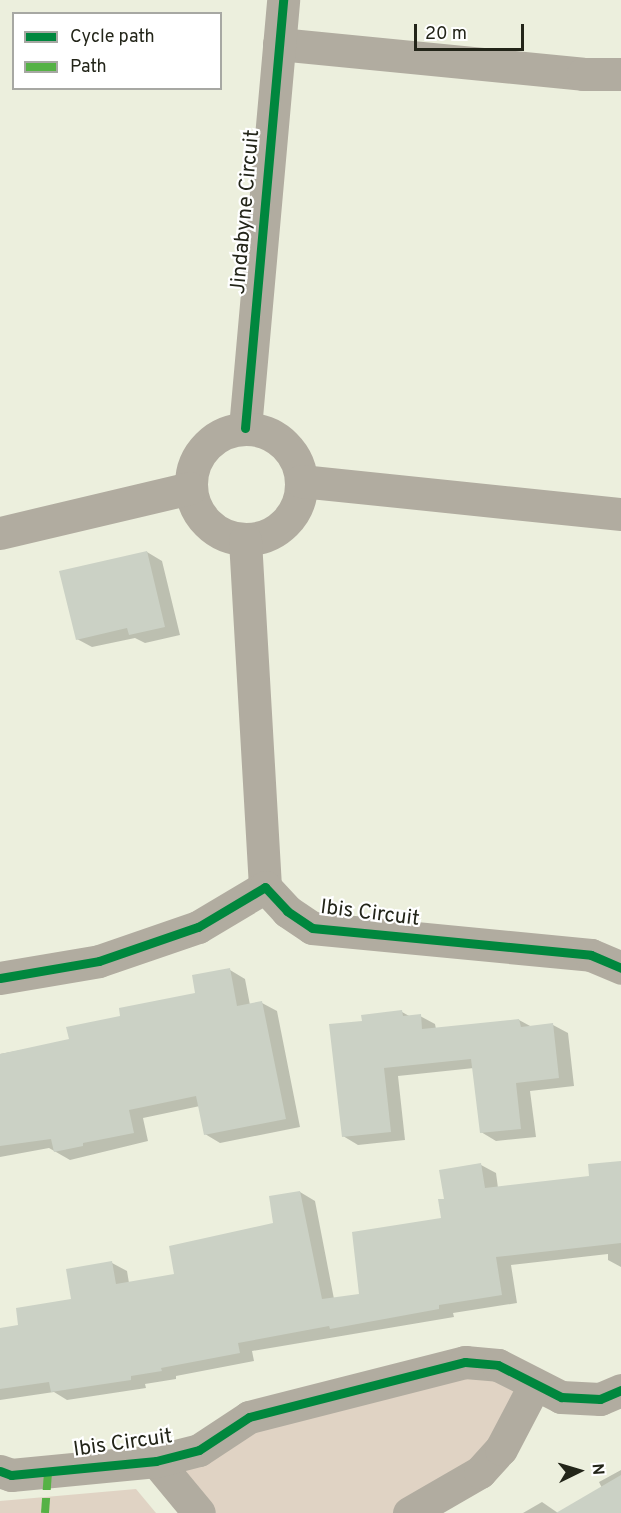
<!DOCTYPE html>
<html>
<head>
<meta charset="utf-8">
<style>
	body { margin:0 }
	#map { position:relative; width:621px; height:1513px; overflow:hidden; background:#ecefdd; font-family:Overpass,sans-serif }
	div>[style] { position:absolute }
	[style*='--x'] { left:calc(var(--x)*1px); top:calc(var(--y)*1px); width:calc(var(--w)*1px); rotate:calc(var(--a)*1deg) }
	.green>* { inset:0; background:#e0d3c4 }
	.shadow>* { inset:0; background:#0003 }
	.building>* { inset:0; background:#cbd1c5 }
	.street>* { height:33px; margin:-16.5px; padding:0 16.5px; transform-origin:16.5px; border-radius:16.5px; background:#b1aca0 }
	.street>.ring { margin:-16.5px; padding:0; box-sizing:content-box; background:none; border:33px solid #b1aca0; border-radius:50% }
	.quiet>* { height:8px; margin-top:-4px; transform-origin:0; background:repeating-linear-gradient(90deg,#55b245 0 15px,transparent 0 23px) }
	.cycleway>* { height:9px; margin:-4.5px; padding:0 4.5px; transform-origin:4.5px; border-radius:4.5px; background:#00873e }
	span { translate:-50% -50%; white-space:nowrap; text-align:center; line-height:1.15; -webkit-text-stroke:4.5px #fff; paint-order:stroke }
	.street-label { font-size:21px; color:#232519 }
	.legend { position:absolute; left:12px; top:12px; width:210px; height:78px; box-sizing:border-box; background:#fff; border:2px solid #a7a8a3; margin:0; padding:8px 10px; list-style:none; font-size:18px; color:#232519 }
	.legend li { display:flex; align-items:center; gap:12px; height:30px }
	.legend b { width:30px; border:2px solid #a7a8a3 }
	.north { position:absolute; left:549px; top:1441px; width:60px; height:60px; -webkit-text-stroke:4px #fff; paint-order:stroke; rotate:85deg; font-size:16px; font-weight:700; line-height:24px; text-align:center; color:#232519 }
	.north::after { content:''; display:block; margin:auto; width:21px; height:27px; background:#232519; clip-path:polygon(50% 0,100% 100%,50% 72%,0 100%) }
	.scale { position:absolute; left:414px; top:24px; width:110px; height:27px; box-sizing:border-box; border:3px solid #232519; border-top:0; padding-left:8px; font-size:18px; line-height:21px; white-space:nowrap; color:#232519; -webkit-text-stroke:4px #fff; paint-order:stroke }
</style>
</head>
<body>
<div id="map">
	<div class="green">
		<i style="clip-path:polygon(465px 1362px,535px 1384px,501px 1449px,409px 1513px,199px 1513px,156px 1461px)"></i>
		<i style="clip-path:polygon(136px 1489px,156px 1513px,0 1513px,0 1501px)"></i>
	</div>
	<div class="shadow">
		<i style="clip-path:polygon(147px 552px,162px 561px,180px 635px,145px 643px,135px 638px,92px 647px,77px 639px)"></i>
		<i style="clip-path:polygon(230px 970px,245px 979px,250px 1005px,262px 1003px,277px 1011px,300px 1127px,220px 1143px,205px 1134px,200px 1106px,143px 1118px,148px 1141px,70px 1160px,49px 1148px,0 1157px,0 1054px,70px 1041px,122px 1018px,197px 994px)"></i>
		<i style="clip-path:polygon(402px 1012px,411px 1017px,420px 1016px,435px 1024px,436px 1029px,519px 1020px,532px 1027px,553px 1025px,568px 1033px,574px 1086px,530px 1091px,536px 1137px,496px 1141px,481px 1132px,474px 1068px,398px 1076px,405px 1140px,358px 1145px,343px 1136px,364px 1022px)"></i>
		<i style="clip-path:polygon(621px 1162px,621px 1267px,608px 1260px,608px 1254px,511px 1265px,517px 1303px,453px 1313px,454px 1317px,252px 1351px,254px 1361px,176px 1376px,176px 1379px,145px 1384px,146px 1388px,67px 1400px,54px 1392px,0 1400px,0 1329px,20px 1326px,72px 1301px,112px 1263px,127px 1271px,129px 1283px,176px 1275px,275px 1225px,300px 1192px,315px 1201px,334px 1299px,360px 1295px,443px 1219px,445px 1200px,481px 1165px,496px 1173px,498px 1188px,591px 1178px)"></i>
		<i style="clip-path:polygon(621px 1470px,621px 1513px,559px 1513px,602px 1488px,599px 1482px)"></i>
		<i style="clip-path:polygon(542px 1502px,558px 1513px,523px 1513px)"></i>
	</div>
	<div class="building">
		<i style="clip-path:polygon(147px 551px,165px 627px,129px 635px,127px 628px,76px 640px,59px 571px)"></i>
		<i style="clip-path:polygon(230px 968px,237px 1006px,262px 1001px,286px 1119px,204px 1135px,196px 1096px,129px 1110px,134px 1133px,83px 1143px,83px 1146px,54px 1152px,51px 1139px,0 1146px,0 1054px,69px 1039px,66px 1027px,120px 1016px,119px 1008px,195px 993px,192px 975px)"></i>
		<i style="clip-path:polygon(402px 1010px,403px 1016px,421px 1014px,422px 1029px,519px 1019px,521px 1027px,553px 1023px,559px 1078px,516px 1083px,521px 1129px,480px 1133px,471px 1059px,384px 1068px,391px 1132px,342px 1137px,329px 1024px,362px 1021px,361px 1015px)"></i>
		<i style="clip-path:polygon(621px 1161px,621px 1243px,496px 1257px,502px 1295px,439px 1305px,439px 1309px,330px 1329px,329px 1326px,238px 1343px,240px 1353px,161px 1368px,162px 1371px,131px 1376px,131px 1380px,51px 1392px,49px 1382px,0 1389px,0 1328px,18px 1325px,16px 1308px,71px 1299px,66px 1269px,112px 1261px,116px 1284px,174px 1274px,169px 1246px,273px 1223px,269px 1196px,300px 1191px,322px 1299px,359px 1294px,352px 1232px,441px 1218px,438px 1199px,444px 1199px,439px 1170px,481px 1163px,485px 1188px,589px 1176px,588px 1164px)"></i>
		<i style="clip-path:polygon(621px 1475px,621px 1513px,556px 1513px)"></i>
	</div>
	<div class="street">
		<i style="--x:279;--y:44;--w:305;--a:5.6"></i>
		<i style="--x:583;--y:74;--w:38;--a:0"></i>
		<i style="--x:245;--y:428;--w:430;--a:-84.9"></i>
		<i class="ring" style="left:191px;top:429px;width:77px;height:77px"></i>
		<i style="--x:301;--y:481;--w:322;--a:5.9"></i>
		<i style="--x:0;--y:533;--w:195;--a:-13.3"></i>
		<i style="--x:245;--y:540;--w:348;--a:86.7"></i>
		<i style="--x:0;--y:978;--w:100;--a:-9.7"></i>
		<i style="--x:99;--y:961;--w:105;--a:-19"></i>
		<i style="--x:198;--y:927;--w:78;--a:-30.8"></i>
		<i style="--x:265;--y:887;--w:33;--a:47"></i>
		<i style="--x:287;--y:911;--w:30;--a:34"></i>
		<i style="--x:312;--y:928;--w:280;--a:5.5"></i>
		<i style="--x:591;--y:955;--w:33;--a:23"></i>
		<i style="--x:156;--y:1461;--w:67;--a:50.4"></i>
		<i style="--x:0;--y:1471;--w:12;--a:20"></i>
		<i style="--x:11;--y:1475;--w:146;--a:-5.5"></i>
		<i style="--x:156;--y:1461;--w:44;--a:-14.3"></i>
		<i style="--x:199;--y:1450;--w:60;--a:-33.4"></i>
		<i style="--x:249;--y:1417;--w:223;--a:-14.3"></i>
		<i style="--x:465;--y:1362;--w:33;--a:5"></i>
		<i style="--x:498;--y:1365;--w:71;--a:26.9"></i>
		<i style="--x:561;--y:1397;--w:39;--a:3"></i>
		<i style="--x:600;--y:1399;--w:23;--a:-23"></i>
		<i style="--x:409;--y:1513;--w:82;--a:-30"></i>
		<i style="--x:480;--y:1472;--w:31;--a:-48"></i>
		<i style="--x:501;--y:1449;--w:73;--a:-62.4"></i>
	</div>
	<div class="quiet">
		<i style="--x:45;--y:1513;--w:41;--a:-85.8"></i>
	</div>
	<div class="cycleway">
		<i style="--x:245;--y:428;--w:430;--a:-84.9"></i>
		<i style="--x:0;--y:978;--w:100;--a:-9.7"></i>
		<i style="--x:99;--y:961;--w:105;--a:-19"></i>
		<i style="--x:198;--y:927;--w:78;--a:-30.8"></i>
		<i style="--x:265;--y:887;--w:33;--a:47"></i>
		<i style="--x:287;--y:911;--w:30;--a:34"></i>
		<i style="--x:312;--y:928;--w:280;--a:5.5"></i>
		<i style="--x:591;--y:955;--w:33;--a:23"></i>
		<i style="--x:0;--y:1471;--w:12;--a:20"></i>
		<i style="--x:11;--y:1475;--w:146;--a:-5.5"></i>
		<i style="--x:156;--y:1461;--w:44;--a:-14.3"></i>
		<i style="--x:199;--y:1450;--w:60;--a:-33.4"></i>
		<i style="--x:249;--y:1417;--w:223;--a:-14.3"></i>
		<i style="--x:465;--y:1362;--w:33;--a:5"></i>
		<i style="--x:498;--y:1365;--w:71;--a:26.9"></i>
		<i style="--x:561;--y:1397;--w:39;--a:3"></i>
		<i style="--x:600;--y:1399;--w:23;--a:-23"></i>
	</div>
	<div class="street-label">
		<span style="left:246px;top:212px;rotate:-85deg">Jindabyne Circuit</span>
		<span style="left:370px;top:914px;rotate:7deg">Ibis Circuit</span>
		<span style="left:123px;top:1444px;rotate:-8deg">Ibis Circuit</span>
	</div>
	<ul class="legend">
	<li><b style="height:8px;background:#00873e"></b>Cycle path</li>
	<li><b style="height:8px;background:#55b245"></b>Path</li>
	</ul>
	<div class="north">N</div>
	<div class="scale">20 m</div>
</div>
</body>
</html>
